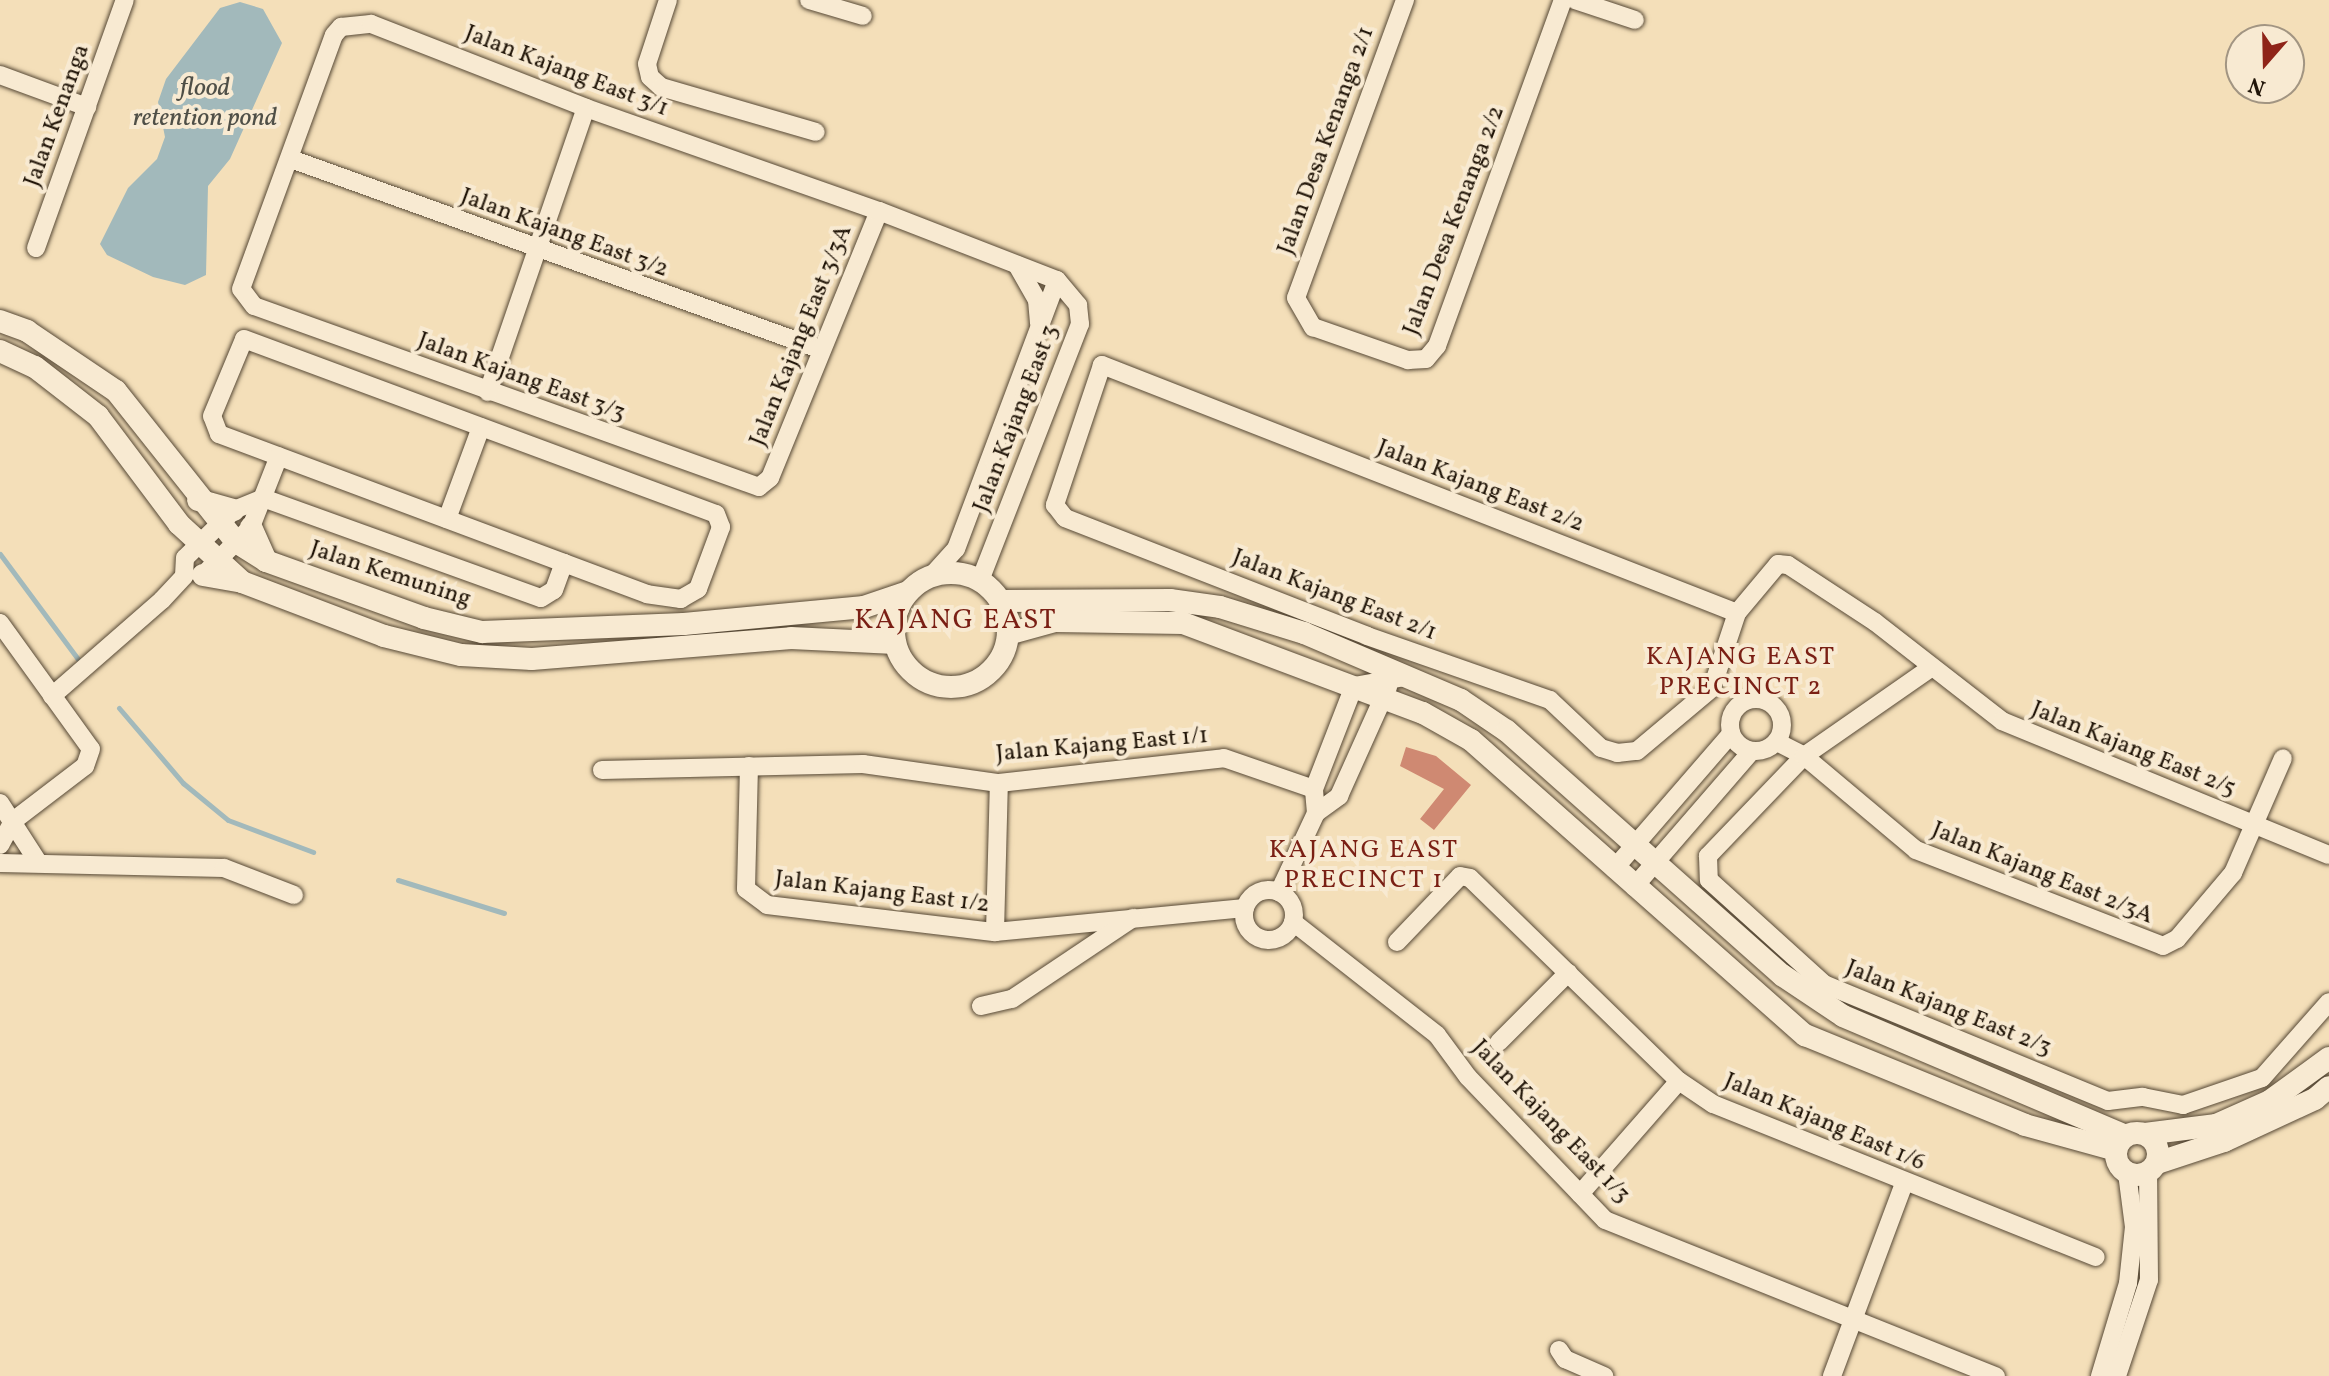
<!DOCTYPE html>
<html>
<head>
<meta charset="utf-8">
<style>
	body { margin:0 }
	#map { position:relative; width:2329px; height:1376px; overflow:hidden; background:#f4dfb9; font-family:Vollkorn,serif }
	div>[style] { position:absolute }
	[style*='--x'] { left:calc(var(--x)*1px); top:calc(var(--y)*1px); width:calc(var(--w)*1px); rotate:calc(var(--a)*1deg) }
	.water>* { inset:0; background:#a2b9bb }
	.stream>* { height:5px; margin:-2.5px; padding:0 2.5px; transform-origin:2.5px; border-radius:2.5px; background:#a2b9bb }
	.building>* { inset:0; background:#cf8972 }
	.roads { filter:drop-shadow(0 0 2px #564835) drop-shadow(0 0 2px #564835) }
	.minor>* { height:18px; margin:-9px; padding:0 9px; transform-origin:9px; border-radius:9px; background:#f8ead2 }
	.minor>.ring { margin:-9px; padding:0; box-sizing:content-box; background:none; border:18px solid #f8ead2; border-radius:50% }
	.tertiary>* { height:22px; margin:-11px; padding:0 11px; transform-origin:11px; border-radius:11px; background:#f8ead2 }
	.tertiary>.ring { margin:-11px; padding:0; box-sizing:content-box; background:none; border:22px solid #f8ead2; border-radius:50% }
	span { translate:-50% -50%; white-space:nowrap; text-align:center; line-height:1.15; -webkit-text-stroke:8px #f8ead2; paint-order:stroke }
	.street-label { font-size:24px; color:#221609 }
	.water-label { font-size:26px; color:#4f4f47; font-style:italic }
	.neighbourhood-label { font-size:26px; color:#7a1f14; letter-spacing:2px }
	.quarter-label { font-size:28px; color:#7a1f14; letter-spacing:2px }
	.north { position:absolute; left:2225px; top:24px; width:80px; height:80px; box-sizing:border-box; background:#f8ead2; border:2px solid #a29582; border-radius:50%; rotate:200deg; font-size:22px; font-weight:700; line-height:32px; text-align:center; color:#221609 }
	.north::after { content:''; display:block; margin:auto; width:28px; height:36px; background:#8f2418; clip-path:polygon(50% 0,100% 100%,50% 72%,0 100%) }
</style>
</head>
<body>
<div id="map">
	<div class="water">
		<i style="clip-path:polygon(240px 2px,263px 9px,282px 43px,230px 159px,208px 186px,206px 275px,185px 285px,153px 277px,107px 255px,100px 244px,128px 188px,157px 159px,165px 137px,158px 102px,166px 79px,220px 8px)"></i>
	</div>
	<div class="stream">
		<i style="--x:0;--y:554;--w:131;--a:53.4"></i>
		<i style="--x:119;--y:708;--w:99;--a:49.5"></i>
		<i style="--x:183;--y:783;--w:58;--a:39.4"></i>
		<i style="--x:228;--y:820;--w:91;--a:20.6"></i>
		<i style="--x:398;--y:880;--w:111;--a:17.3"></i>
	</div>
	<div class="building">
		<i style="clip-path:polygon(1406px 747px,1436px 756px,1471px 785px,1434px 830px,1420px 819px,1444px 789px,1400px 766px)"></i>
	</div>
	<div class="roads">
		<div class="minor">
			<i style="--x:668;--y:0;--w:67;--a:108.2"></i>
			<i style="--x:647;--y:64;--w:13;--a:77"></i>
			<i style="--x:650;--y:77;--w:15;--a:42"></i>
			<i style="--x:661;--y:87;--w:161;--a:16.2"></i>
			<i style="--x:809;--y:0;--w:56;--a:16.5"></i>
			<i style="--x:1405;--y:0;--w:317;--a:110.1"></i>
			<i style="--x:1296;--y:298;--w:34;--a:60"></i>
			<i style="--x:1313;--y:327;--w:101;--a:19.2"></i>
			<i style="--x:1408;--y:360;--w:18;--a:-3"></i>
			<i style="--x:1426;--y:359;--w:17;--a:-50"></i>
			<i style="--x:1437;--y:346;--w:368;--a:-70"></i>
			<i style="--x:1575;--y:0;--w:63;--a:18.4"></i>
			<i style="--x:0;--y:75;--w:93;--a:20.2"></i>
			<i style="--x:291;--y:159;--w:564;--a:19.78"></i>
			<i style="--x:879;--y:211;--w:288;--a:112.2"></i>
			<i style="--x:770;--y:478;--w:14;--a:141"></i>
			<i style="--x:759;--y:487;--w:536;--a:-160.28"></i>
			<i style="--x:254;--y:306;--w:21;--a:-127"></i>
			<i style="--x:241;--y:289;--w:270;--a:-69.9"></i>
			<i style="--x:334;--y:35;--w:11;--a:-49"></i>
			<i style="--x:341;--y:27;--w:30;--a:-6"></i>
			<i style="--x:371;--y:24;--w:231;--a:21.3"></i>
			<i style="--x:586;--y:108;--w:311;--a:19.4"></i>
			<i style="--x:879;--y:211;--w:191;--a:21.2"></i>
			<i style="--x:1057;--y:280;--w:33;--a:50"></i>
			<i style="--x:1078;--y:305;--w:19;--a:84"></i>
			<i style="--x:1080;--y:324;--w:276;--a:111.3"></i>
			<i style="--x:36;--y:248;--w:263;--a:-70.3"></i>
			<i style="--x:1017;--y:265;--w:40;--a:60.3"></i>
			<i style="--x:1037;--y:300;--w:23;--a:85"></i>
			<i style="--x:244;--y:339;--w:503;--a:20.34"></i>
			<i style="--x:716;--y:514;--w:14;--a:69"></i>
			<i style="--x:721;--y:527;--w:66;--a:110.4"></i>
			<i style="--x:698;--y:589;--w:20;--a:150"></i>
			<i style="--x:681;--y:599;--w:34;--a:-172"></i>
			<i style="--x:647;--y:594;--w:457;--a:-159.5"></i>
			<i style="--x:219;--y:434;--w:19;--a:-111"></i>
			<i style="--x:212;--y:416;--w:83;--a:-67.4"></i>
			<i style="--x:488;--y:392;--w:300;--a:-71"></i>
			<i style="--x:447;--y:519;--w:98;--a:-69.7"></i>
			<i style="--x:208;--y:570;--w:61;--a:-45"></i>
			<i style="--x:251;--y:527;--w:76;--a:-68.5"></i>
			<i style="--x:935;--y:572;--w:31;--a:-48"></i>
			<i style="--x:956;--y:549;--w:287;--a:-69.4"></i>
			<i style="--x:1737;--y:613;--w:682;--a:-158.67"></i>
			<i style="--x:1102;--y:365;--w:148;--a:108.6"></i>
			<i style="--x:1055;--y:505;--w:16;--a:52"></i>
			<i style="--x:1065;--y:518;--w:324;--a:21.3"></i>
			<i style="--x:1367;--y:636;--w:194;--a:19.3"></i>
			<i style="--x:1550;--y:700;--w:70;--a:43.3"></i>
			<i style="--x:1601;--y:748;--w:17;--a:17"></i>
			<i style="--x:1617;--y:753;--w:20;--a:-6"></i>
			<i style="--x:1637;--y:751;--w:98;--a:-40"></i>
			<i style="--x:1712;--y:688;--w:79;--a:-71.6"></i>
			<i style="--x:1737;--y:613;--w:64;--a:-50.1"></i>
			<i style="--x:1778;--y:564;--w:10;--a:6"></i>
			<i style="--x:1788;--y:565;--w:104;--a:33.2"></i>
			<i style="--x:1875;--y:622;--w:161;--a:37.9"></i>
			<i style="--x:2002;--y:721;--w:353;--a:22.3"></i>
			<i style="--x:0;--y:623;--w:155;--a:54.2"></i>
			<i style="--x:91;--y:749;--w:18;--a:109"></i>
			<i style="--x:85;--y:766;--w:91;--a:142.6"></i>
			<i style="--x:13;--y:821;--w:27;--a:118"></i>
			<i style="--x:1932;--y:667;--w:156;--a:145.2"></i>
			<i style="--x:1804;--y:756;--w:139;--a:133.8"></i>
			<i style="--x:1708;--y:856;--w:24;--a:88"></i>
			<i style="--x:1709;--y:880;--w:155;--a:42.1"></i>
			<i style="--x:1824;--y:984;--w:307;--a:22.4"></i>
			<i style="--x:2108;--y:1101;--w:35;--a:-7"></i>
			<i style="--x:2143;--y:1097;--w:41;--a:11.3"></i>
			<i style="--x:2183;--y:1105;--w:83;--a:-18.9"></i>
			<i style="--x:2262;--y:1078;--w:101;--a:-48.6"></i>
			<i style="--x:52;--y:696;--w:146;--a:-41.1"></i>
			<i style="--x:162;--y:600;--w:33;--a:-47"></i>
			<i style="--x:184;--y:576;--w:18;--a:-87"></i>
			<i style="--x:185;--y:558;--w:69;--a:-44.4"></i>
			<i style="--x:234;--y:510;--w:31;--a:-22"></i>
			<i style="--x:263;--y:498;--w:295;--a:19.8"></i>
			<i style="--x:541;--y:598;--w:15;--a:-32"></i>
			<i style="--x:554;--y:590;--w:29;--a:-70"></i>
			<i class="ring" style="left:1730px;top:699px;width:34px;height:34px"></i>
			<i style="--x:1777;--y:742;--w:30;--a:27"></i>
			<i style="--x:1804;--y:756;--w:146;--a:40"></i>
			<i style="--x:1916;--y:850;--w:265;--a:21.2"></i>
			<i style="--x:2163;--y:946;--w:16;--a:-27"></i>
			<i style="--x:2177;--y:939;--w:87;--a:-49.7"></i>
			<i style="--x:2233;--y:873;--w:125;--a:-66.5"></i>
			<i style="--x:749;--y:766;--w:123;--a:91.4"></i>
			<i style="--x:746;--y:889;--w:26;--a:37"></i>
			<i style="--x:767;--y:905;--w:230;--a:6.8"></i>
			<i style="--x:995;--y:932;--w:251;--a:-5.5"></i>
			<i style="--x:602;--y:770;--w:261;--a:-1.3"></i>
			<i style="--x:863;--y:764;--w:137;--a:8"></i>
			<i style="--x:999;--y:783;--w:226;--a:-6.3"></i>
			<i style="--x:1224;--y:758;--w:95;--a:19"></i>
			<i style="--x:0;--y:803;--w:70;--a:57.2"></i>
			<i style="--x:1316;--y:813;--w:29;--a:-36"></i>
			<i style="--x:1339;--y:796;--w:120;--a:-65.8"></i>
			<i style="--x:0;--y:863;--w:224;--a:1.3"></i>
			<i style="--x:224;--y:868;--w:75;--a:21.1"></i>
			<i style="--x:1614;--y:869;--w:179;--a:-49.1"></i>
			<i style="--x:1634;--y:887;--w:179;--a:-49.1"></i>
			<i class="ring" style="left:1244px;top:890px;width:32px;height:32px"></i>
			<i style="--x:1279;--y:892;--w:87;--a:-64.9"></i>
			<i style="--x:1316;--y:813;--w:24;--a:-95"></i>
			<i style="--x:1314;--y:789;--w:110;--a:-68.8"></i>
			<i style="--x:1354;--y:686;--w:52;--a:-10"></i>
			<i style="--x:1293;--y:922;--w:183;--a:38.1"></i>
			<i style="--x:1437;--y:1035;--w:52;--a:53.6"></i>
			<i style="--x:1468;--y:1077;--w:198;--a:46.2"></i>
			<i style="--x:1605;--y:1220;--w:421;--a:21.8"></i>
			<i style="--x:995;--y:932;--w:149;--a:-88.5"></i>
			<i style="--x:1397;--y:942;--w:91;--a:-46.3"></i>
			<i style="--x:1460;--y:876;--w:10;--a:11"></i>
			<i style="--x:1470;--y:878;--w:291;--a:44.2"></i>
			<i style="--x:1679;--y:1081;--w:41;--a:34.1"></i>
			<i style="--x:1713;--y:1104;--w:412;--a:21.8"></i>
			<i style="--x:981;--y:1006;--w:32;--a:-13"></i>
			<i style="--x:1012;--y:999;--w:146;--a:-33.8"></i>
			<i style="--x:1499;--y:1042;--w:98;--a:-45"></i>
			<i style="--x:1580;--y:1194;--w:150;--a:-48.8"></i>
			<i style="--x:1559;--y:1350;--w:11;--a:56"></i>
			<i style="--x:1565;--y:1359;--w:43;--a:23.6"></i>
			<i style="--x:1832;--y:1376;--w:206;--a:-69.5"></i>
			<i style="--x:2100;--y:1376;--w:97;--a:-73.2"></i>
			<i style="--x:2128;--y:1283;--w:56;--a:-83.9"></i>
			<i style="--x:2134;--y:1227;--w:54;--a:-97.4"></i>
			<i style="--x:2117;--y:1376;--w:101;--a:-71.6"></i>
			<i style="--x:2149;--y:1280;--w:107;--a:-90.5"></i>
		</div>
		<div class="tertiary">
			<i style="--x:0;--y:321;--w:29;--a:20"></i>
			<i style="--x:27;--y:331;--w:107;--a:34"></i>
			<i style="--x:116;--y:391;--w:193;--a:51.5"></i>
			<i style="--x:236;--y:542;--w:36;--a:32"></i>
			<i style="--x:266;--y:561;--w:168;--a:19.8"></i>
			<i style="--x:424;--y:618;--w:60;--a:13.6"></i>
			<i style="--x:482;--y:632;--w:202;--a:-2.3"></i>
			<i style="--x:684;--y:624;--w:181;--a:-5.4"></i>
			<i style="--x:864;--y:607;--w:46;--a:-18.8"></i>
			<i style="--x:0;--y:351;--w:38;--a:25"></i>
			<i style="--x:35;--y:367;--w:80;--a:37.9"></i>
			<i style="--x:98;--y:416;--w:135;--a:53.1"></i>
			<i style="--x:179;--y:524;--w:86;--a:42.6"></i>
			<i style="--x:242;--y:582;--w:152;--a:20.8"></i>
			<i style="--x:384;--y:636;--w:79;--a:13.9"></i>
			<i style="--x:461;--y:655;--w:71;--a:3.2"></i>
			<i style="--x:532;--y:659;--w:260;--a:-4.6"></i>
			<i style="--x:791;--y:638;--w:104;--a:2.8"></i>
			<i style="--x:198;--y:500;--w:37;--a:16"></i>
			<i style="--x:251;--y:527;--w:37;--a:66"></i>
			<i class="ring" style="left:894px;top:573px;width:92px;height:92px"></i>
			<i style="--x:203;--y:575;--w:39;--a:10"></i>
			<i style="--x:1000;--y:601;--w:170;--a:-0.3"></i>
			<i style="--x:1170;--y:600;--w:50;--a:8"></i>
			<i style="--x:1220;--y:607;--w:88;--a:17.2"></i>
			<i style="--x:1304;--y:633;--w:171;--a:23.1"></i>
			<i style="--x:1461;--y:700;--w:55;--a:34"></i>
			<i style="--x:1507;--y:731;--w:368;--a:41.6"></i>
			<i style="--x:1782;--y:975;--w:73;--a:33.9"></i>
			<i style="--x:1843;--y:1016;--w:307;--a:23"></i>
			<i style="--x:1008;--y:634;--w:49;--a:-15.5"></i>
			<i style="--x:1055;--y:621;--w:128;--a:0.9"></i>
			<i style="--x:1183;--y:623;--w:256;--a:20.6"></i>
			<i style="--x:1423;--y:713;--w:55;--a:29.4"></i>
			<i style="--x:1471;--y:740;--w:446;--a:41.5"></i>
			<i style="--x:1805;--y:1035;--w:238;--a:22.2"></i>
			<i style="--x:2025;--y:1125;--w:94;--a:15.4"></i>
			<i class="ring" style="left:2116px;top:1133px;width:20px;height:20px"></i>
			<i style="--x:2145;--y:1134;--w:72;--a:-7.2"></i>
			<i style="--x:2216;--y:1125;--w:59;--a:-24"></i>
			<i style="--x:2270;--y:1101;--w:73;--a:-36.1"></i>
			<i style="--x:2157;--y:1163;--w:71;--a:-18.2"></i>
			<i style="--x:2224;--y:1141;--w:100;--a:-24.8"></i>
			<i style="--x:2315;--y:1099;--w:18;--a:-41"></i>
		</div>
	</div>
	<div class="street-label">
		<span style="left:566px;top:72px;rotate:21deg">Jalan Kajang East 3/1</span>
		<span style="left:58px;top:116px;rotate:-70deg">Jalan Kenanga</span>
		<span style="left:1327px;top:141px;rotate:-70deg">Jalan Desa Kenanga 2/1</span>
		<span style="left:1455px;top:221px;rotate:-69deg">Jalan Desa Kenanga 2/2</span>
		<span style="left:564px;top:234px;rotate:20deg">Jalan Kajang East 3/2</span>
		<span style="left:802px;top:336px;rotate:-68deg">Jalan Kajang East 3/3A</span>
		<span style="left:521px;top:378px;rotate:20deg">Jalan Kajang East 3/3</span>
		<span style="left:1017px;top:419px;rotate:-69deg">Jalan Kajang East 3</span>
		<span style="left:1480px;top:487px;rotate:21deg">Jalan Kajang East 2/2</span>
		<span style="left:390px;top:575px;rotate:18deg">Jalan Kemuning</span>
		<span style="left:1334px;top:596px;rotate:21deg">Jalan Kajang East 2/1</span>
		<span style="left:1102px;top:746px;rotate:-5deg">Jalan Kajang East 1/1</span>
		<span style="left:2133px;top:750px;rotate:22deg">Jalan Kajang East 2/5</span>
		<span style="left:2042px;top:874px;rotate:22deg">Jalan Kajang East 2/3A</span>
		<span style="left:882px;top:893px;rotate:7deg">Jalan Kajang East 1/2</span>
		<span style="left:1948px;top:1009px;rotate:22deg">Jalan Kajang East 2/3</span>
		<span style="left:1550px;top:1122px;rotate:46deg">Jalan Kajang East 1/3</span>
		<span style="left:1824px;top:1123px;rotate:23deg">Jalan Kajang East 1/6</span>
	</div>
	<div class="water-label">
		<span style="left:205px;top:104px">flood<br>retention pond</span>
	</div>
	<div class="neighbourhood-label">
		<span style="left:1741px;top:673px">KAJANG EAST<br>PRECINCT 2</span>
		<span style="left:1364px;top:866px">KAJANG EAST<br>PRECINCT 1</span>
	</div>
	<div class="quarter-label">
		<span style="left:956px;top:621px">KAJANG EAST</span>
	</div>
	<div class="north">N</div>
</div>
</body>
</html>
